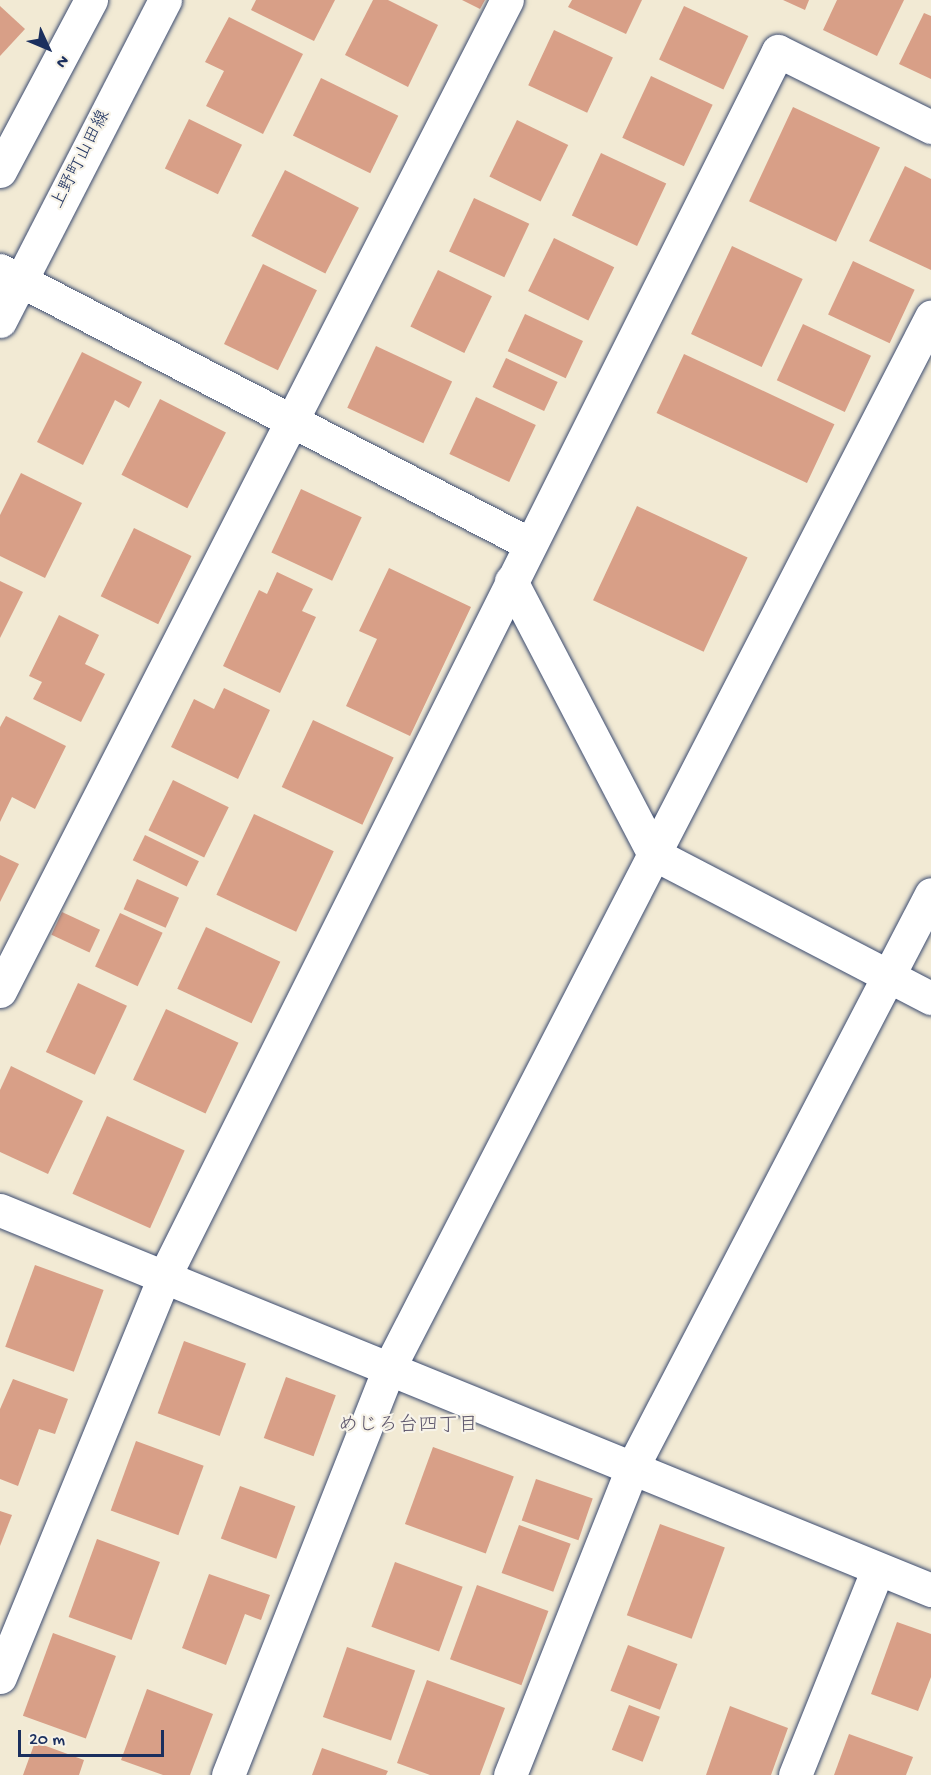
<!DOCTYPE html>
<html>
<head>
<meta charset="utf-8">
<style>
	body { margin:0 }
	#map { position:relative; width:931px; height:1775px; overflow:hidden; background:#f2ead4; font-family:"Gochi Hand","Klee One",sans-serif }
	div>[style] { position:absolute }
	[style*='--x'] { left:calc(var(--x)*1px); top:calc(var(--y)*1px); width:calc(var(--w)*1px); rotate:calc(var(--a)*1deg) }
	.building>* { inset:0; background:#d89f87; transform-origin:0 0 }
	.roads { filter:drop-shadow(0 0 2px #3b4b70) drop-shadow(0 0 2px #3b4b70) }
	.minor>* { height:33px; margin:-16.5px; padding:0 16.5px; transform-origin:16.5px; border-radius:16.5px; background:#fff }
	.tertiary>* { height:33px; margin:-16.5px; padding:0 16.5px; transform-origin:16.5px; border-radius:16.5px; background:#fff }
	span { translate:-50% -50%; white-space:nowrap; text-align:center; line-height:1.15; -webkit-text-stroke:4.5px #f7f3e8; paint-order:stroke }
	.street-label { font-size:18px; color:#1b2f5e }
	.neighbourhood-label { font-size:20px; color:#5d566c }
	.north { position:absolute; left:18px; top:18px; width:60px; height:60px; -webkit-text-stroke:4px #f7f3e8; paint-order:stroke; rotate:134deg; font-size:16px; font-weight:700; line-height:24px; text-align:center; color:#1b2f5e }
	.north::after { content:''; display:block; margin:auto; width:21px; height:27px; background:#1b2f5e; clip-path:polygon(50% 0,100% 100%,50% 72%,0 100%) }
	.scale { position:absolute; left:18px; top:1730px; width:146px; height:27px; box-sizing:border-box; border:3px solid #1b2f5e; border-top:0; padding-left:8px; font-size:18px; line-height:21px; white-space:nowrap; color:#1b2f5e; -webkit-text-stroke:4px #f7f3e8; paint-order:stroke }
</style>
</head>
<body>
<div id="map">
	<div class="building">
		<i style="clip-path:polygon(256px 0,335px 0,314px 41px,251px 10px)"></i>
		<i style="clip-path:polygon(373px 0,388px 0,438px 25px,408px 87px,345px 55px)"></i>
		<i style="clip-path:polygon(462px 0,485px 0,480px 9px)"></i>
		<i style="clip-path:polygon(572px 0,642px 0,626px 34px,568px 7px)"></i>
		<i style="clip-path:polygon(783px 0,809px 0,805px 10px)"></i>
		<i style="clip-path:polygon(837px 0,904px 0,877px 56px,823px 30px)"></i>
		<i style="clip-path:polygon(0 6px,25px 29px,0 56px)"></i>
		<i style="left:684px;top:6px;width:71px;height:59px;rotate:25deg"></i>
		<i style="clip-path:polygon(924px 13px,931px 16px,931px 79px,899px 64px)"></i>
		<i style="clip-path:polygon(229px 17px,303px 54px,263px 134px,206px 106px,224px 71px,205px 62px)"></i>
		<i style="left:554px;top:30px;width:65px;height:61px;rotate:25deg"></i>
		<i style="left:651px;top:76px;width:68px;height:68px;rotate:25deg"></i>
		<i style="left:321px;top:78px;width:86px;height:64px;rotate:26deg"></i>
		<i style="left:793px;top:107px;width:96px;height:104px;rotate:25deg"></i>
		<i style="left:189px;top:119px;width:59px;height:55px;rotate:26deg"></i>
		<i style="left:517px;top:120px;width:57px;height:63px;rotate:26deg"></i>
		<i style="left:601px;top:153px;width:72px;height:69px;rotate:25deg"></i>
		<i style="clip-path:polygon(905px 166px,931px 179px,931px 270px,869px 241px)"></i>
		<i style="left:285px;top:170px;width:83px;height:74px;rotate:27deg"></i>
		<i style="left:474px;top:198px;width:61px;height:59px;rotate:25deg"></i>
		<i style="left:554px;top:238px;width:67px;height:59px;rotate:26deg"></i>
		<i style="left:732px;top:246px;width:78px;height:97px;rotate:25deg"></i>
		<i style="left:853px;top:261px;width:68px;height:59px;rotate:25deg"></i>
		<i style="left:263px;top:264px;width:60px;height:89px;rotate:26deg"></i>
		<i style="left:438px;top:270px;width:60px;height:63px;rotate:26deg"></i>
		<i style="left:525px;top:314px;width:64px;height:41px;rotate:25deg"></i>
		<i style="left:803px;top:324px;width:75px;height:62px;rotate:25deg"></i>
		<i style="left:376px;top:346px;width:84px;height:68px;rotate:25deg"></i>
		<i style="clip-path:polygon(82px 352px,142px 382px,129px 408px,115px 400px,83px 465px,37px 442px)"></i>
		<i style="left:684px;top:354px;width:166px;height:65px;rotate:25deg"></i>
		<i style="left:506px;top:358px;width:57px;height:32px;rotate:25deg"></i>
		<i style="left:476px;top:397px;width:66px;height:63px;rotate:25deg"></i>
		<i style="left:160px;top:399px;width:74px;height:85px;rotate:27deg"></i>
		<i style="clip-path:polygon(21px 473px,82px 503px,45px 578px,0 556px,0 515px)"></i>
		<i style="left:301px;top:489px;width:67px;height:70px;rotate:25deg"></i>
		<i style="left:637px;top:506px;width:122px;height:104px;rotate:25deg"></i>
		<i style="left:134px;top:528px;width:64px;height:76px;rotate:26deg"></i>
		<i style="clip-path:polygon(389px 568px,471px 607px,410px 736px,346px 706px,377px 639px,359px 631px)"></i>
		<i style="clip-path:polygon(277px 572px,313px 589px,302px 611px,316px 617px,280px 693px,223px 666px,259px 590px,267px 594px)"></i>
		<i style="clip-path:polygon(0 581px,23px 592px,0 638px)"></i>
		<i style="clip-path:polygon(59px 615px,99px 635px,85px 664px,105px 674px,81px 722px,33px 699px,42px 682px,29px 676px)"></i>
		<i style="clip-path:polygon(224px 688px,270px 710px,238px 779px,171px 747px,194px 699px,214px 709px)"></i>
		<i style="clip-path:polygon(6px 716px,66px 746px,35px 809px,12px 797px,0 822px,0 727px)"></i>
		<i style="left:313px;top:720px;width:89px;height:74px;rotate:25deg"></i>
		<i style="left:173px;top:780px;width:62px;height:56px;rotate:26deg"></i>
		<i style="left:254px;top:814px;width:88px;height:89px;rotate:25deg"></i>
		<i style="left:145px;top:835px;width:60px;height:28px;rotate:26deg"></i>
		<i style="clip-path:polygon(0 855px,19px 864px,0 902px)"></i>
		<i style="left:137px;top:879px;width:46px;height:33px;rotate:24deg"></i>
		<i style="left:62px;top:912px;width:42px;height:25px;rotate:25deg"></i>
		<i style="left:120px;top:913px;width:47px;height:59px;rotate:25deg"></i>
		<i style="left:206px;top:927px;width:82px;height:68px;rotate:25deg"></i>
		<i style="left:78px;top:983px;width:54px;height:76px;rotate:25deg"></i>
		<i style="left:166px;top:1009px;width:80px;height:78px;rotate:25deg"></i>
		<i style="clip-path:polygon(11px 1066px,83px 1101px,48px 1174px,0 1152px,0 1090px)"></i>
		<i style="left:107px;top:1116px;width:85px;height:85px;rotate:24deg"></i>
		<i style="left:35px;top:1265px;width:73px;height:87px;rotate:20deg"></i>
		<i style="left:184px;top:1341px;width:66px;height:77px;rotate:20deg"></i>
		<i style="left:286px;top:1377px;width:53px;height:65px;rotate:20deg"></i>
		<i style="clip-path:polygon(13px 1379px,68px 1399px,55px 1434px,39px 1429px,18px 1486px,0 1479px,0 1409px)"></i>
		<i style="left:136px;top:1441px;width:72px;height:74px;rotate:20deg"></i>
		<i style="left:433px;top:1447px;width:86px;height:82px;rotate:20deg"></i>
		<i style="left:536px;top:1479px;width:60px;height:44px;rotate:19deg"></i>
		<i style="left:240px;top:1486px;width:59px;height:56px;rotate:20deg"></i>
		<i style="clip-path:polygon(0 1511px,12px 1515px,0 1546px)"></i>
		<i style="left:660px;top:1524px;width:69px;height:97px;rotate:20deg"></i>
		<i style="left:519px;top:1525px;width:55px;height:51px;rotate:20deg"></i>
		<i style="left:97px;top:1539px;width:67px;height:83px;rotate:20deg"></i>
		<i style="left:395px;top:1562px;width:72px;height:69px;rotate:20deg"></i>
		<i style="clip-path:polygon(209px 1574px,270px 1595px,261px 1620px,245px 1614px,226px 1665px,182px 1648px)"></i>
		<i style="left:477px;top:1585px;width:76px;height:79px;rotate:20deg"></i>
		<i style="clip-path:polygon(897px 1622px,931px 1634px,931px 1677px,918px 1711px,871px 1694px)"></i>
		<i style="left:53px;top:1633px;width:67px;height:88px;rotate:20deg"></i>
		<i style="left:628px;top:1645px;width:53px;height:49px;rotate:21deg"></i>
		<i style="left:347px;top:1647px;width:72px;height:74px;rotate:19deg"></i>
		<i style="clip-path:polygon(427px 1680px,505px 1708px,480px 1775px,430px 1775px,397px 1763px)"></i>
		<i style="clip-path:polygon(147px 1689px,213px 1714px,190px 1775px,163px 1775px,121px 1760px)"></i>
		<i style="left:629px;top:1705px;width:33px;height:48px;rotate:21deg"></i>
		<i style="clip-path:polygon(730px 1706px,788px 1728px,771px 1775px,706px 1775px)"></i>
		<i style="clip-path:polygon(849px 1734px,913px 1757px,906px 1775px,834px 1775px)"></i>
		<i style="clip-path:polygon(35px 1742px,84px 1760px,79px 1775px,23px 1775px)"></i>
		<i style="clip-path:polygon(322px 1748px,388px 1771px,386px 1775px,312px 1775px)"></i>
	</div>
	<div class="roads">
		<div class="minor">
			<i style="--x:0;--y:270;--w:597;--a:27.34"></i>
			<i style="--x:511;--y:581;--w:308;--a:62.4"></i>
			<i style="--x:654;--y:854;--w:312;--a:27.5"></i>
			<i style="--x:0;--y:991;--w:1113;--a:-62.91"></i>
			<i style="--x:0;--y:1210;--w:1006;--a:22.2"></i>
			<i style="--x:0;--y:1677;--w:432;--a:-67.7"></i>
			<i style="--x:164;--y:1277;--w:1371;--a:-63.4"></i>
			<i style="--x:778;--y:51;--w:171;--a:26.4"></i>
			<i style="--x:228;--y:1775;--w:438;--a:-68.4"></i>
			<i style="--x:389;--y:1368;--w:1183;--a:-62.72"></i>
			<i style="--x:510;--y:1775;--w:330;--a:-68.3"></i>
			<i style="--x:632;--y:1468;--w:647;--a:-62.48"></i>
			<i style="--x:795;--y:1775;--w:222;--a:-68.1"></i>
		</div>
		<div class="tertiary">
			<i style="--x:0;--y:171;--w:194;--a:-62"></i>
			<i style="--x:0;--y:321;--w:361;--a:-62.8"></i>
		</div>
	</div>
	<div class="street-label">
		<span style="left:82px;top:160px;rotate:-63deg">上野町山田線</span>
	</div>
	<div class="neighbourhood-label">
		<span style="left:408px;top:1426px">めじろ台四丁目</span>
	</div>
	<div class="north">N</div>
	<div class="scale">20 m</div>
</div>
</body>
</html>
